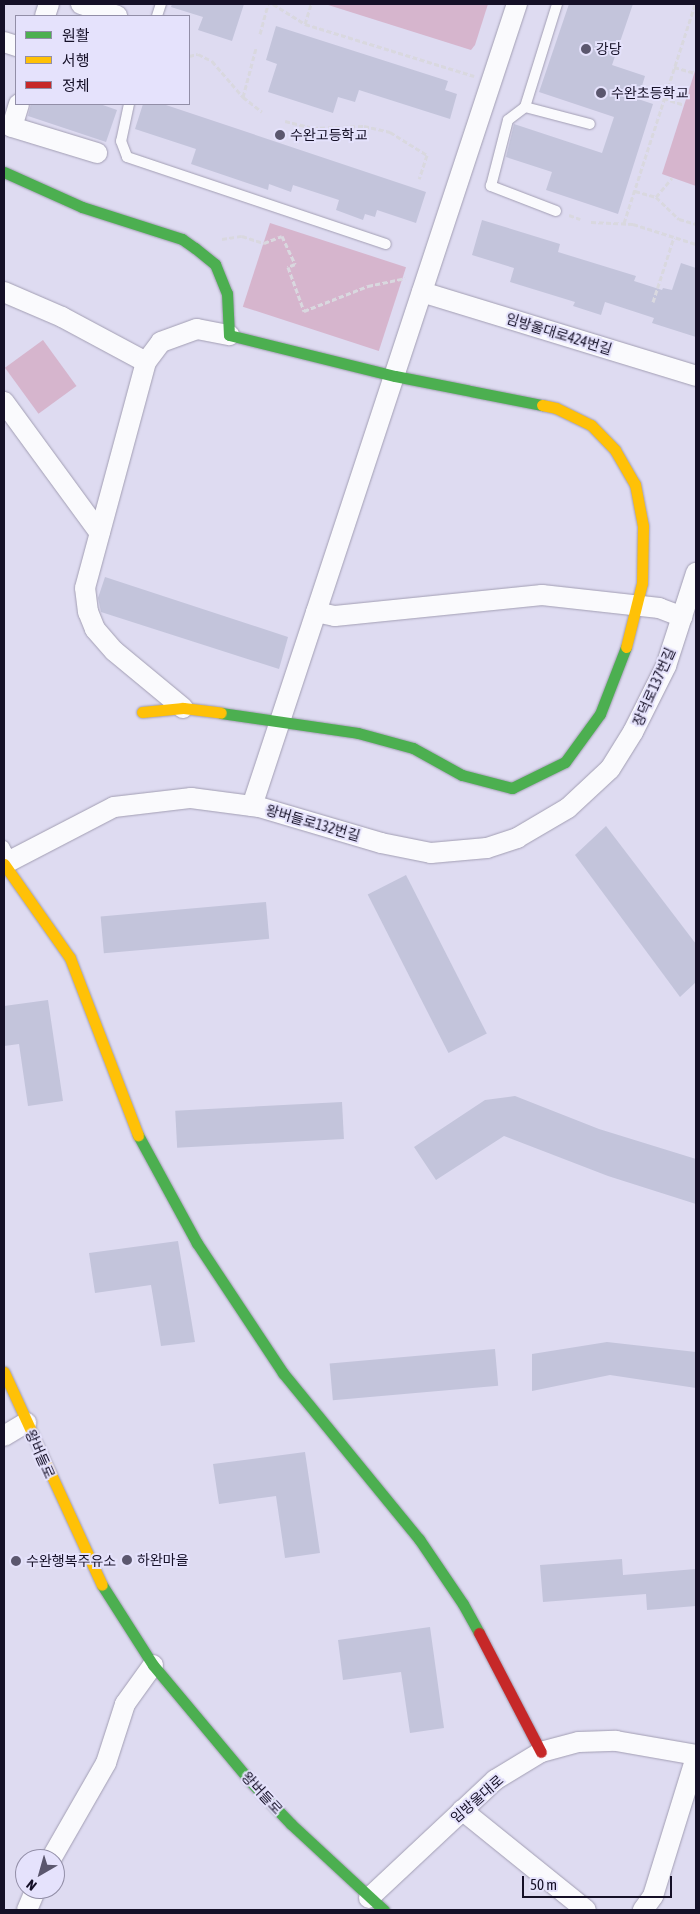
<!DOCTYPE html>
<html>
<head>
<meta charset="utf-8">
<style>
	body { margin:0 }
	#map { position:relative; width:700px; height:1914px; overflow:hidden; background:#dedbf1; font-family:"Asap Condensed","Noto Sans KR",sans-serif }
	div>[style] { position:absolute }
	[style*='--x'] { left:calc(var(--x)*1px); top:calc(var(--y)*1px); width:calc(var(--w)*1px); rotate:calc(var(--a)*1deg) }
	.green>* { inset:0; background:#d6b5cd; transform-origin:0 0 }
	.building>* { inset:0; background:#c3c4db; transform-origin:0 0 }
	.path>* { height:3px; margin-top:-1.5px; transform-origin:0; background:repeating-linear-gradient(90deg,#d9d8df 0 5px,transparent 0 7.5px) }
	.roads { filter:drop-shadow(0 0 1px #a29eb3) drop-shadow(0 0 1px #a29eb3) }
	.lane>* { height:10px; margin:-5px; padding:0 5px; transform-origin:5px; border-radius:5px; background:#fafafd }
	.street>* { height:20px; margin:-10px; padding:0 10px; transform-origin:10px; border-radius:10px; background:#fafafd }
	.fast>* { height:11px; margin:-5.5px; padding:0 5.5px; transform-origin:5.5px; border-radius:5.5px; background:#4caf50 }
	.slow>* { height:11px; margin:-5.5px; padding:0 5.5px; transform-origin:5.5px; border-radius:5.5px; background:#ffc107 }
	.jam>* { height:11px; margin:-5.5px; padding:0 5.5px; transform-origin:5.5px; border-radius:5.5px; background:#c62828 }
	.dots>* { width:14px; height:14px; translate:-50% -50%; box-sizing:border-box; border:2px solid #e5e2fc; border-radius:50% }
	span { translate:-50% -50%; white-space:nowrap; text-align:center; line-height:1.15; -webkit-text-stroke:4px #e5e2fc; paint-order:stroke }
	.poi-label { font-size:14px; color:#151027 }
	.left { translate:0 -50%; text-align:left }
	.street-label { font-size:14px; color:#151027 }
	.frame { position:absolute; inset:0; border:5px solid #151027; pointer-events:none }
	.legend { position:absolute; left:15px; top:15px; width:175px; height:90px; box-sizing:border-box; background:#e5e2fc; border:1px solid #928ea7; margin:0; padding:6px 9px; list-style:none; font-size:15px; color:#151027 }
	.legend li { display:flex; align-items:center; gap:10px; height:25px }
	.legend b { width:25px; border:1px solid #928ea7 }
	.north { position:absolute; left:15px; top:1849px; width:50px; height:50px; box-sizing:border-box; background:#e5e2fc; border:1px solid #928ea7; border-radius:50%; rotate:218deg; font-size:14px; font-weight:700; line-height:20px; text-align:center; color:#151027 }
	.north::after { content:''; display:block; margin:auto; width:18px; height:22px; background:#5b576e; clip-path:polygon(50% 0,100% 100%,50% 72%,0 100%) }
	.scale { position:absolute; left:522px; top:1876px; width:150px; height:22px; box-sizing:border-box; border:2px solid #151027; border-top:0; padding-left:6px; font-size:15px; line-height:18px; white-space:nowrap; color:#151027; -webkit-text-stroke:4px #e5e2fc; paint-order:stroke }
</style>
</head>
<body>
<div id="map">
	<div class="green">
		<i style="clip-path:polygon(325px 4px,488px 4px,475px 45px,471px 50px)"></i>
		<i style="clip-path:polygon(696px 68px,696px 186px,662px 174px)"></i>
		<i style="left:270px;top:223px;width:143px;height:88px;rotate:18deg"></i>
		<i style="left:43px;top:340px;width:57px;height:47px;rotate:54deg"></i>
	</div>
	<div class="building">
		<i style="clip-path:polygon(172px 4px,244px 4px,232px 41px,198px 30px,203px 17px,171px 7px)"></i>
		<i style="clip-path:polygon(569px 4px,633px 4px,612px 65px,645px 76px,638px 99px,653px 104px,618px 214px,546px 190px,552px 172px,506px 157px,514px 124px,602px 153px,614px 117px,539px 92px)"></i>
		<i style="clip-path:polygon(276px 26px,448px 81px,445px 90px,457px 94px,450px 119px,359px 90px,355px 102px,338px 97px,333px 113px,268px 92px,277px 64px,266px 60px)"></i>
		<i style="clip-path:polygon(31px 104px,100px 104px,117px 110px,106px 142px,28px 116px)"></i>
		<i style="clip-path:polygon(143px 104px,163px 104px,426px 192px,416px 223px,377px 210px,375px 217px,365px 214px,363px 220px,336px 210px,339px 200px,293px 185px,291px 192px,269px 184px,268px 190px,191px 164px,196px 149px,135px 129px)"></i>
		<i style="clip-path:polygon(482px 220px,560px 244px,558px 252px,636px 276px,634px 281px,662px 290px,663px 288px,672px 290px,681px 263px,696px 268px,696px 337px,652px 323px,654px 318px,605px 302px,601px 315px,573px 306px,575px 302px,510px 282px,514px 268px,472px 255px)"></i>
		<i style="clip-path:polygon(105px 577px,288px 637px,279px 669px,101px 612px,98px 598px)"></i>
		<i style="clip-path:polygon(606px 826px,696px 944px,696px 982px,680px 997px,575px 855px)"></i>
		<i style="left:406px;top:875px;width:178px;height:43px;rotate:63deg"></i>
		<i style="left:266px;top:902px;width:37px;height:166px;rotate:85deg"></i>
		<i style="clip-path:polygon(48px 1000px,63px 1101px,28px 1106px,19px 1044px,4px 1046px,4px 1006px)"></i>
		<i style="clip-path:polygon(515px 1096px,599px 1129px,696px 1159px,696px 1204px,608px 1176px,504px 1136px,436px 1180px,414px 1147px,485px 1100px)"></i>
		<i style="left:342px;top:1102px;width:37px;height:167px;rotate:87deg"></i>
		<i style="clip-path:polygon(178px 1241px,195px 1342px,161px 1346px,151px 1285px,95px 1293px,89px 1253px)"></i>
		<i style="clip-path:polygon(607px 1342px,696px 1352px,696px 1388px,610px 1375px,532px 1391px,532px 1354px)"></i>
		<i style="left:495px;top:1349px;width:37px;height:166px;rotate:85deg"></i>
		<i style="clip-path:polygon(305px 1452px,320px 1553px,285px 1558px,276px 1496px,219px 1504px,213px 1464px)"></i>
		<i style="clip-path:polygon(622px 1559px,623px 1575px,696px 1569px,696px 1606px,647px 1610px,646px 1594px,543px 1602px,540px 1565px)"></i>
		<i style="clip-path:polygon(430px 1627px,444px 1728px,410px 1733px,401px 1672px,343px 1680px,338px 1640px)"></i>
	</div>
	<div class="path">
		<i style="--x:273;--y:4;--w:38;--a:32"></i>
		<i style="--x:305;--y:24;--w:177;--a:17.1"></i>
		<i style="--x:305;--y:24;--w:21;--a:-73"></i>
		<i style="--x:260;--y:34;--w:31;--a:-75"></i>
		<i style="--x:189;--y:56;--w:9;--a:-13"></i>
		<i style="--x:198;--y:54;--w:16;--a:27"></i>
		<i style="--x:212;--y:61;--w:48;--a:49.3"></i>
		<i style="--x:243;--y:97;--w:24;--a:38"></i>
		<i style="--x:674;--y:67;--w:22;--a:16"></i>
		<i style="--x:243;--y:97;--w:51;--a:-75.1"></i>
		<i style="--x:663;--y:98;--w:22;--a:18"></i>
		<i style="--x:285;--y:121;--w:29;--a:14"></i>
		<i style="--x:313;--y:128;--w:51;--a:-2.2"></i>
		<i style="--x:364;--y:126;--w:27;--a:13"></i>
		<i style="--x:390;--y:132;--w:44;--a:31.9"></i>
		<i style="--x:427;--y:155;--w:25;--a:108"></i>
		<i style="--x:635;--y:191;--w:22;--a:16"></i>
		<i style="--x:656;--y:197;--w:25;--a:-50"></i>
		<i style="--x:656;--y:197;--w:32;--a:44"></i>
		<i style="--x:679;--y:219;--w:18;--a:16"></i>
		<i style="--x:569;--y:215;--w:12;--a:20"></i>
		<i style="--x:591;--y:222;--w:42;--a:2.7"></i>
		<i style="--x:633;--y:224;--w:66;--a:17.6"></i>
		<i style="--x:624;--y:223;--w:230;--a:-72"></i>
		<i style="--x:222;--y:239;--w:20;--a:-9"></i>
		<i style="--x:242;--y:236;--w:23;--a:18"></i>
		<i style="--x:264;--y:243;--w:19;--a:-21"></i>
		<i style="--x:282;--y:236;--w:31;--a:65"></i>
		<i style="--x:295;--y:264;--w:8;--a:157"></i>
		<i style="--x:288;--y:267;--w:47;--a:70"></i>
		<i style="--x:304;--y:311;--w:69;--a:-21.3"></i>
		<i style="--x:368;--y:286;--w:38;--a:-12"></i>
		<i style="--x:653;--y:302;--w:68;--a:-72.1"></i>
	</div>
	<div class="roads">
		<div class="lane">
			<i style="--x:157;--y:16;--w:13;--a:-72"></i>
			<i style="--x:129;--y:104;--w:38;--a:102"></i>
			<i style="--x:121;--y:141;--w:17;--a:69"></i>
			<i style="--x:127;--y:157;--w:273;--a:18.6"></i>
			<i style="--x:525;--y:107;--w:67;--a:14.7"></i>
			<i style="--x:556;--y:211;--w:70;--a:-159"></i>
			<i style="--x:491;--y:186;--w:68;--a:-75.6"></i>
			<i style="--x:508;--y:120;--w:21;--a:-37"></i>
			<i style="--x:525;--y:107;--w:108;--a:-72.7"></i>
			<i style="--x:4;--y:846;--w:7;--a:63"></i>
			<i style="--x:7;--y:852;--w:11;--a:105"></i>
		</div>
		<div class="street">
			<i style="--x:81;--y:4;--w:38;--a:18"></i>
			<i style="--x:45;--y:16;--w:13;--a:-72"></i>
			<i style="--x:4;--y:42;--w:13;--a:18"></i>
			<i style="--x:19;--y:104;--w:24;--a:107"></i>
			<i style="--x:12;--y:127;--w:89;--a:17"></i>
			<i style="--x:4;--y:292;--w:63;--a:23.3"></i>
			<i style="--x:62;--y:317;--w:95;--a:28.2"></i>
			<i style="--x:422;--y:292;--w:287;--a:17"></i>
			<i style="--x:4;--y:402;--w:162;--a:53.8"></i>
			<i style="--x:316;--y:612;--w:19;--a:12"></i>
			<i style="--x:335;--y:616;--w:208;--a:-5.8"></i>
			<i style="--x:542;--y:595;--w:118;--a:6.3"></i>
			<i style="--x:659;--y:608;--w:25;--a:21"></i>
			<i style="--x:183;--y:708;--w:89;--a:-140.4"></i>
			<i style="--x:114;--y:651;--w:29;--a:-131"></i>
			<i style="--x:95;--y:629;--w:18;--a:-112"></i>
			<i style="--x:88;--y:612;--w:24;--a:-97"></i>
			<i style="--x:85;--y:588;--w:234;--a:-74.9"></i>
			<i style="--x:146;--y:362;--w:25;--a:-53"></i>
			<i style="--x:161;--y:342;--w:38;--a:-20"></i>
			<i style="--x:197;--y:329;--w:33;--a:11"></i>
			<i style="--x:252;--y:806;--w:845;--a:-71.72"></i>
			<i style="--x:4;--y:864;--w:124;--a:-27.4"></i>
			<i style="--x:114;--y:807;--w:78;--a:-6.7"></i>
			<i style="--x:191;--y:798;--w:69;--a:7.5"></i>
			<i style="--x:259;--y:807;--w:127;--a:16.4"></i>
			<i style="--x:381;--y:843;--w:51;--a:11.3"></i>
			<i style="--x:431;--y:853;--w:56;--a:-5.1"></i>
			<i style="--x:487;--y:848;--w:32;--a:-18"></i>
			<i style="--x:517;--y:838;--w:59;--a:-30.5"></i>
			<i style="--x:568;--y:808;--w:57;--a:-42.9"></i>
			<i style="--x:610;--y:769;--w:44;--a:-58.1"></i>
			<i style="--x:633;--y:732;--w:74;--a:-63.4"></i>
			<i style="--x:666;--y:666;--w:98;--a:-72.1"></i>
			<i style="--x:4;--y:1436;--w:26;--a:-31"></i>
			<i style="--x:462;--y:1810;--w:159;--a:38.9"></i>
			<i style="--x:51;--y:1859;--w:111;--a:-60.2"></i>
			<i style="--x:106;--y:1763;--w:62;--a:-72.1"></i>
			<i style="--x:125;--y:1704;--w:48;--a:-54.3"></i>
			<i style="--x:369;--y:1898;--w:173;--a:-43.1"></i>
			<i style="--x:495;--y:1780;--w:54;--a:-31.3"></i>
			<i style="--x:541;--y:1752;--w:39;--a:-15"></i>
			<i style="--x:579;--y:1742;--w:37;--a:-2"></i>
			<i style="--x:616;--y:1741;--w:81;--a:9.9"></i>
			<i style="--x:27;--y:1910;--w:23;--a:-67"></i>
			<i style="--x:643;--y:1910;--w:17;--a:-54"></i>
			<i style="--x:653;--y:1896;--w:145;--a:-72.8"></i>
		</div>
		<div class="fast">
			<i style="--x:4;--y:172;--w:85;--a:24.2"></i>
			<i style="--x:82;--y:207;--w:105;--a:17.7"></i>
			<i style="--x:182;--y:239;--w:16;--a:35"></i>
			<i style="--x:195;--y:248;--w:26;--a:39"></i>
			<i style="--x:215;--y:264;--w:31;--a:68"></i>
			<i style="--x:227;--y:293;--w:42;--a:87.3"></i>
			<i style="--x:229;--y:335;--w:171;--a:13.9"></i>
			<i style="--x:395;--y:376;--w:150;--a:11.2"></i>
			<i style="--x:221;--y:713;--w:138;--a:8.3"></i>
			<i style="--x:358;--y:733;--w:57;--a:15.3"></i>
			<i style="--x:413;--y:748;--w:56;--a:28.9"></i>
			<i style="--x:462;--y:775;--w:52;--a:14.6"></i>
			<i style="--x:512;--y:788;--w:59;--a:-26.1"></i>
			<i style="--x:565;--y:762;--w:59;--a:-53.9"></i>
			<i style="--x:600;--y:714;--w:72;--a:-68.8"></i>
			<i style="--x:138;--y:1135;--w:123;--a:61.4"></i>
			<i style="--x:197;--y:1243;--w:156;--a:56.5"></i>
			<i style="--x:283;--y:1373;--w:215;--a:50.7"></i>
			<i style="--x:419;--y:1539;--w:78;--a:55.9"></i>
			<i style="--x:463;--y:1604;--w:33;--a:61"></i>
			<i style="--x:102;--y:1585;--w:95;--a:57.5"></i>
			<i style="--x:153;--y:1665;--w:150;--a:50.1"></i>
			<i style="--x:249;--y:1780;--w:61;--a:46.3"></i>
			<i style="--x:291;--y:1824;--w:127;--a:42.8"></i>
		</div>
		<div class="slow">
			<i style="--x:542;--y:405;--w:14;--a:12"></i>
			<i style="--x:556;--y:408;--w:39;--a:26"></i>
			<i style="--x:591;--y:425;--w:35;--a:46"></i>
			<i style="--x:615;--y:450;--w:39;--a:60"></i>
			<i style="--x:635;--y:484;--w:43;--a:79.2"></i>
			<i style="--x:643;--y:526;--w:57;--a:91"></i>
			<i style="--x:642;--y:583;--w:66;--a:104"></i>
			<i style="--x:142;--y:712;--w:41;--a:-5.6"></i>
			<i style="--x:183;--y:708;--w:38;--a:7"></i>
			<i style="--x:4;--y:864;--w:115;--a:54.9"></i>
			<i style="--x:70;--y:958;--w:190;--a:69"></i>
			<i style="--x:4;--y:1372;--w:234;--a:65.3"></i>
		</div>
		<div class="jam">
			<i style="--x:479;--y:1633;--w:134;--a:62.5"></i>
		</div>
	</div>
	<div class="dots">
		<i style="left:586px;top:49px;background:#5b576e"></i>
		<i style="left:601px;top:93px;background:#5b576e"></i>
		<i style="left:280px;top:135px;background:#5b576e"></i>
		<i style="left:127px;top:1560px;background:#5b576e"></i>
		<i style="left:16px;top:1561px;background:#5b576e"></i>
	</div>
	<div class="poi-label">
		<span class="left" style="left:596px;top:49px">강당</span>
		<span class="left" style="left:611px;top:93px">수완초등학교</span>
		<span class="left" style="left:290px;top:135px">수완고등학교</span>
		<span class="left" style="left:137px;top:1560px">하완마을</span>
		<span class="left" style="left:26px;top:1561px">수완행복주유소</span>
	</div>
	<div class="street-label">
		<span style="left:559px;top:334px;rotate:17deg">임방울대로424번길</span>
		<span style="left:654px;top:687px;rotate:-66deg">장덕로137번길</span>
		<span style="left:313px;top:823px;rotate:16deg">왕버들로132번길</span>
		<span style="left:40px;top:1454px;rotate:66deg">왕버들로</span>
		<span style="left:262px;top:1793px;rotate:47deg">왕버들로</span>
		<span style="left:477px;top:1799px;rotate:-41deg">임방울대로</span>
	</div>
	<div class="frame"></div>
	<ul class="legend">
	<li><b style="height:6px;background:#4caf50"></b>원활</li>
	<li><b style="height:6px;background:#ffc107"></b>서행</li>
	<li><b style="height:6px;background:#c62828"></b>정체</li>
	</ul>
	<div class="north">N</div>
	<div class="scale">50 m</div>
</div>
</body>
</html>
